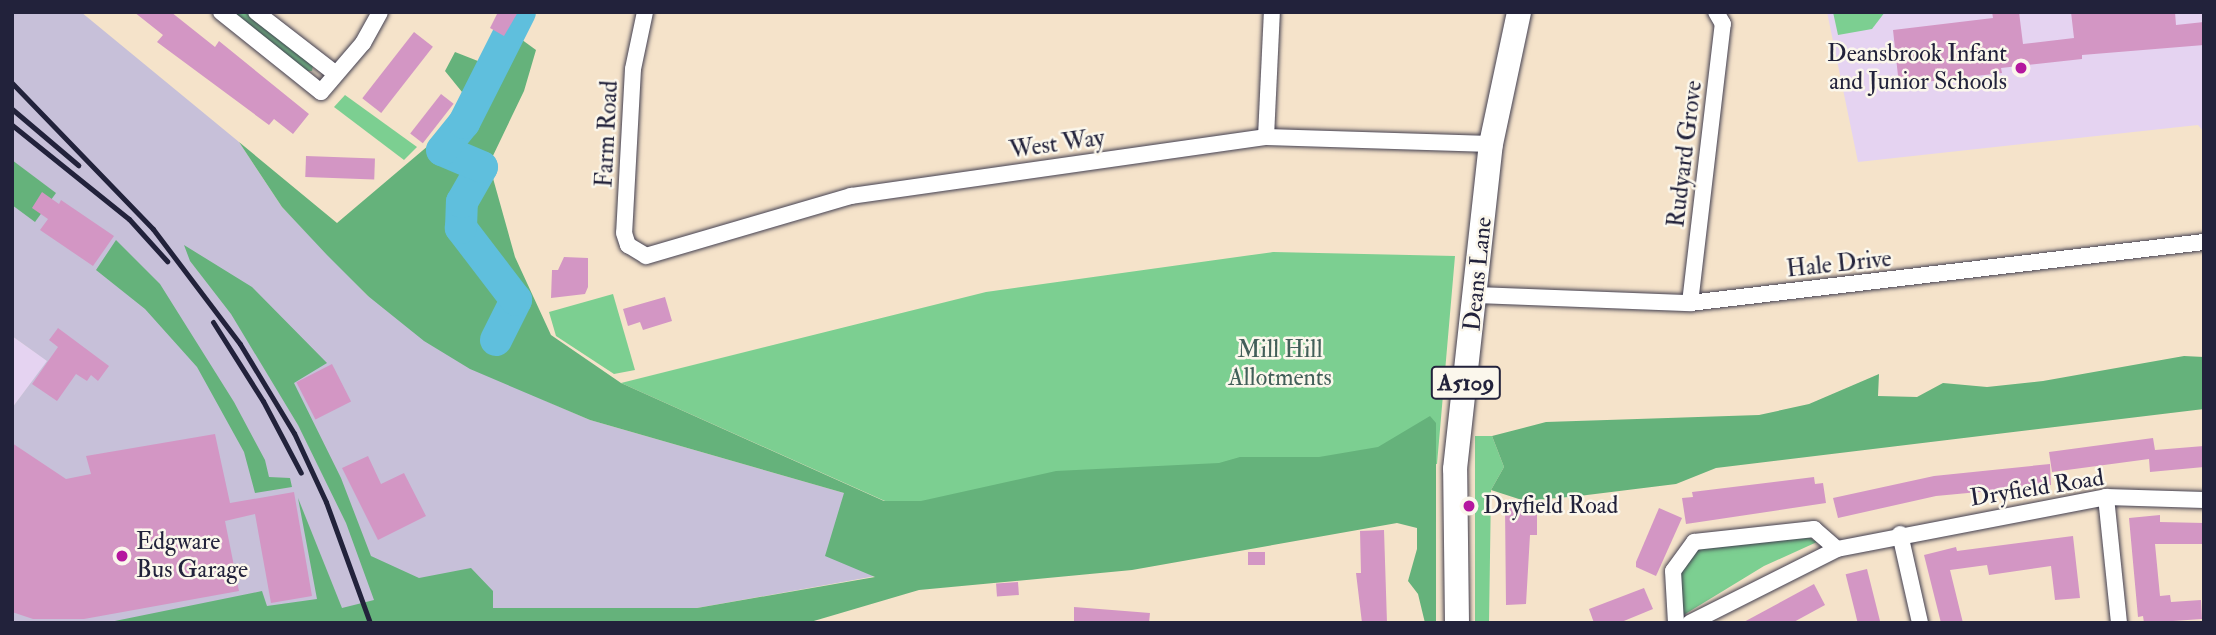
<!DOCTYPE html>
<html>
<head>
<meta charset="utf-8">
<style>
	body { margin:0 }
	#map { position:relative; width:2216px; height:635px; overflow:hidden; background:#f5e3ca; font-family:"IM FELL Double Pica",serif }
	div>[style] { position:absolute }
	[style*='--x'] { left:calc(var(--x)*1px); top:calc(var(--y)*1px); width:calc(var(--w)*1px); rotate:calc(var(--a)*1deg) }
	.built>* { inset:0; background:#e5d3f1 }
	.industrial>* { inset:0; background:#c7c0d9 }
	.green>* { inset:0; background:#7ccf91 }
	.forest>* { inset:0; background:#65b27b }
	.river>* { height:32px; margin:-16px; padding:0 16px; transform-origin:16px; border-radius:16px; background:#5fbfdd }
	.building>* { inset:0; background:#d396c4; transform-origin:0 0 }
	.roads { filter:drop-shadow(0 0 2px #423f50) drop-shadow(0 0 2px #423f50) }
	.minor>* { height:16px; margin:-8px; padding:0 8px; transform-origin:8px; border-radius:8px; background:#fff }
	.primary>* { height:24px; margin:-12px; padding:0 12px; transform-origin:12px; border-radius:12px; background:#fff }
	.rail>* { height:5px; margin:-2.5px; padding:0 2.5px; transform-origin:2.5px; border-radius:2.5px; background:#22223b }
	.dots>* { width:19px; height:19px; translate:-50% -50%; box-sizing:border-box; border:4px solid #fbf7ec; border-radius:50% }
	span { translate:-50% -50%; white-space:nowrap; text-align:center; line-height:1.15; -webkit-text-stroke:5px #fbf7ec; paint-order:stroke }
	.shield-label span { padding:2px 5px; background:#fbf7ec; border:2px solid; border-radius:5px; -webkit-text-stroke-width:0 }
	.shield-label { font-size:23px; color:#22223b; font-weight:700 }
	.poi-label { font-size:24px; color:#22223b }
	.right { translate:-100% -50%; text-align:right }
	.left { translate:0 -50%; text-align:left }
	.street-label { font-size:24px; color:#22223b }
	.park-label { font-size:24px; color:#425f59 }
	.frame { position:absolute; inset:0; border:14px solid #22223b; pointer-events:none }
</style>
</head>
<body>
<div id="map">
	<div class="built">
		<i style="clip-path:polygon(1827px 12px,2204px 12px,2204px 132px,2198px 125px,1858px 162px)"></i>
		<i style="clip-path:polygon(12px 336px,48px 361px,12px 408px)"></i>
	</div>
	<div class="industrial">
		<i style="clip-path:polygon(12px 12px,81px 12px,239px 142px,282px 207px,368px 296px,546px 401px,590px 420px,872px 501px,876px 576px,697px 608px,476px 608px,410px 623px,12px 623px,12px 408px,47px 361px,12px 336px)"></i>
	</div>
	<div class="green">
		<i style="clip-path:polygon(230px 12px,246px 12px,313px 65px,312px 71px,306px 71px)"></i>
		<i style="clip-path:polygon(1833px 12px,1885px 12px,1872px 29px,1838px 35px)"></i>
		<i style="clip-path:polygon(345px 95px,417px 147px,404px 160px,334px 107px)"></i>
		<i style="clip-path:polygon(1273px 252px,1455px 256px,1437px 464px,1088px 491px,905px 510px,621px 383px,986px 292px)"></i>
		<i style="clip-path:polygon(613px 294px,635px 370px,614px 374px,556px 336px,549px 312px)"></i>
		<i style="clip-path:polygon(1475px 436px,1492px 436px,1504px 467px,1491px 490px,1489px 623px,1475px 623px)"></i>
		<i style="clip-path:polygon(1806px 536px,1817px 542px,1764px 566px,1682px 616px,1679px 574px,1696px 547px)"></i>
	</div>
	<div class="forest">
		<i style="clip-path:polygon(514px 34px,536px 50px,524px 91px,489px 164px,515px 257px,551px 335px,621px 383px,884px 501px,921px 501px,1056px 471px,1219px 463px,1240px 457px,1319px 457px,1378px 447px,1430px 416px,1436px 423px,1436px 623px,1425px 623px,1418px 594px,1408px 581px,1417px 549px,1417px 528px,1397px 523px,1132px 570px,919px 590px,807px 623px,105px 623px,262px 591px,267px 606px,317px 599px,298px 498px,342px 608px,374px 600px,346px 523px,298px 425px,231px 314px,190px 261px,184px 245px,252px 287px,327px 363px,294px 383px,341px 478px,371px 556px,419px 578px,471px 568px,493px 591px,493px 608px,697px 608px,875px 577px,825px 556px,844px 493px,590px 420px,470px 369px,424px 341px,368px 296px,327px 255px,282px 207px,239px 142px,337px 223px,455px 123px,462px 92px,445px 71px,455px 52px,483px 63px)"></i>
		<i style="clip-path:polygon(12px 160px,56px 193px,35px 222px,12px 205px)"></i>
		<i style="clip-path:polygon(116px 240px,160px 284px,234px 402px,265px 460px,269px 477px,290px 478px,292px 487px,255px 493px,244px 452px,197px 367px,145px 309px,96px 270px)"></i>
		<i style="clip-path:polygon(2184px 356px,2204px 357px,2204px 409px,1716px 468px,1676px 484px,1579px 496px,1525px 501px,1491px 490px,1504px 467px,1492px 436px,1546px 422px,1759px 415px,1809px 404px,1879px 374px,1878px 396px,1917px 397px,1943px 383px,1987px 387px,2043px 381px)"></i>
	</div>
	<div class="river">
		<i style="--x:496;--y:340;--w:45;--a:-63.4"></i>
		<i style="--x:516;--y:300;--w:91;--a:-127.4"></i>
		<i style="--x:461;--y:228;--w:26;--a:-88"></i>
		<i style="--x:462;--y:202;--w:40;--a:-60.3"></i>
		<i style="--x:482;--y:167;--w:43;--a:-157"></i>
		<i style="--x:442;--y:150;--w:35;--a:-51"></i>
		<i style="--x:464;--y:123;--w:124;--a:-63.2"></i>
	</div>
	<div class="building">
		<i style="clip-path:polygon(134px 12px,171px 12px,215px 47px,219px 41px,309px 114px,293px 134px,274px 119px,269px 125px,157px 42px,163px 35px)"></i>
		<i style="clip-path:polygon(498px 12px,518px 12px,504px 36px,490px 28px)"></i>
		<i style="clip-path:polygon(1992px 12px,2019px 12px,2023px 44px,2074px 38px,2071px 12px,2175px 12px,2176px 25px,2204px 22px,2204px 45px,2082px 55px,2082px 59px,2001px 68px,2002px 73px,1899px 85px,1893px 30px,1993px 18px)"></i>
		<i style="left:414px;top:32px;width:24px;height:84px;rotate:38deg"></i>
		<i style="left:441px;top:94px;width:16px;height:50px;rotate:38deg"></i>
		<i style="left:306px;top:156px;width:69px;height:21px;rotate:2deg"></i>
		<i style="clip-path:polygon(42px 192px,59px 204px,61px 200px,114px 236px,93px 266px,40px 230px,48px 219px,32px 208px)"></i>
		<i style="clip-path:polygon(564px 257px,588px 258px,588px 287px,585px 294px,551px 298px,552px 270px,558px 270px)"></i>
		<i style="clip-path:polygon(665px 297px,672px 321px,643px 330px,640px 322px,628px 326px,623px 309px)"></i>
		<i style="clip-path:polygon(58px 328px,109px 366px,98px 381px,91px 375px,87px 381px,76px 374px,57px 401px,32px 384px,58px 347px,49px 340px)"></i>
		<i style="left:332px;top:364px;width:42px;height:40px;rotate:63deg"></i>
		<i style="clip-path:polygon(215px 434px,230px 503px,294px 492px,312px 596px,271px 603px,255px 514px,225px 521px,239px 591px,84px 619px,33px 619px,12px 612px,12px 443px,66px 479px,91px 474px,86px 456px)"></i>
		<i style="clip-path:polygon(2153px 438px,2155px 450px,2204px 446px,2204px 467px,2150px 472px,2149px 459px,2052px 472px,2049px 452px)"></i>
		<i style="clip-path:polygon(368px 456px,381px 484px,404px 473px,426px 516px,378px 540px,342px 468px)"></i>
		<i style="clip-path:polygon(2050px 464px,2051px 485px,1936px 496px,1838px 518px,1833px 498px,1934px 476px)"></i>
		<i style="clip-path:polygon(1814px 477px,1815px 484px,1823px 483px,1826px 503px,1686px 524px,1682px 498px,1693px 497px,1692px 492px)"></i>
		<i style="clip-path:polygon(1505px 507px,1537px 512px,1537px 535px,1530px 535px,1526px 604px,1506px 605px)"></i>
		<i style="clip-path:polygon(1659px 508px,1682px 518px,1656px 576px,1636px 567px,1636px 562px)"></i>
		<i style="clip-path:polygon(2160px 515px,2160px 522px,2204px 523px,2204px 544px,2155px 544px,2160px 596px,2170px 595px,2171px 602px,2201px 600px,2202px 619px,2144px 623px,2143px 616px,2138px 617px,2129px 518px)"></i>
		<i style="clip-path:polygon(1384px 530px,1387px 623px,1362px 623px,1356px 573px,1361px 573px,1360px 531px)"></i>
		<i style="clip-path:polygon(2073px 536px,2080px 598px,2055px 600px,2051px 566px,1989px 575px,1987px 565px,1950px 570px,1963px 623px,1941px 623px,1924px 555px,1956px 547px,1957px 551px)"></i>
		<i style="left:1248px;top:552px;width:17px;height:13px"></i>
		<i style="left:1867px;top:569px;width:56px;height:22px;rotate:76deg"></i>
		<i style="left:1018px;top:582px;width:13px;height:22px;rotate:86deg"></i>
		<i style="clip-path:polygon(1814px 584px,1825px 605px,1792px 623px,1742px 623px)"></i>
		<i style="clip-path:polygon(1644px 588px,1653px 609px,1619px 623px,1594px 623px,1589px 609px)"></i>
		<i style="clip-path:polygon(1074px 607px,1150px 613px,1149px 623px,1074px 623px)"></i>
	</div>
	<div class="roads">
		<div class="minor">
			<i style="--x:221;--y:12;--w:128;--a:38.7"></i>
			<i style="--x:321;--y:92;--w:65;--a:-49.4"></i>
			<i style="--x:363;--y:43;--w:35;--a:-61"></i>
			<i style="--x:256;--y:12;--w:101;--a:37.8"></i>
			<i style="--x:645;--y:12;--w:58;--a:101.9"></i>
			<i style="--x:633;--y:69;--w:164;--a:93.1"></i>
			<i style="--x:624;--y:233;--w:13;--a:72"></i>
			<i style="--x:628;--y:245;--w:21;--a:31"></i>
			<i style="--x:646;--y:256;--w:214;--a:-16.3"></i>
			<i style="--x:851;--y:196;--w:419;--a:-8.1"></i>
			<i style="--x:1266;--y:137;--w:225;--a:1.8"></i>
			<i style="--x:1266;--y:137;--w:125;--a:-87.3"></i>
			<i style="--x:1478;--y:295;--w:212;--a:2.2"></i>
			<i style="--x:1690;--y:303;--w:518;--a:-6.77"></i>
			<i style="--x:1690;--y:303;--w:281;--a:-83.3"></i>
			<i style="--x:1723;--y:24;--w:14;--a:-120"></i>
			<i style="--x:2106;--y:497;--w:127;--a:84.1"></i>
			<i style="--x:1900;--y:534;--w:91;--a:77.3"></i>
			<i style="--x:1676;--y:623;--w:52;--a:-93.3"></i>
			<i style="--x:1673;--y:571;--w:36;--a:-54"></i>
			<i style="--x:1694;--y:542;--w:121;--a:-6.2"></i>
			<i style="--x:1814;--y:529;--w:30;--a:41"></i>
			<i style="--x:1690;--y:623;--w:165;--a:-26.7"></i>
			<i style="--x:1837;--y:549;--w:274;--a:-10.9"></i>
			<i style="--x:2106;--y:497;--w:98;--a:1.8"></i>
		</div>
		<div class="primary">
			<i style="--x:1457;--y:623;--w:154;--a:-90.7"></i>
			<i style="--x:1455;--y:469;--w:327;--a:-83.7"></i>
			<i style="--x:1491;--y:144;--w:135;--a:-78"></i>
		</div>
	</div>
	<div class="rail">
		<i style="--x:12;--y:83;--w:203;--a:46"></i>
		<i style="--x:153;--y:229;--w:144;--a:52.9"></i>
		<i style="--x:240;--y:344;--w:104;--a:58.8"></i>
		<i style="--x:294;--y:433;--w:76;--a:65.1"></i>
		<i style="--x:326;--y:502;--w:129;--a:70"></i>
		<i style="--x:12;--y:109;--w:87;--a:40.3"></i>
		<i style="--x:12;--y:125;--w:150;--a:38.8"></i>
		<i style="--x:129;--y:219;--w:57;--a:47.9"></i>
		<i style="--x:213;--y:322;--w:93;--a:57.7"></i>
		<i style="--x:263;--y:401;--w:81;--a:62.2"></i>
	</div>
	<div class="dots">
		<i style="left:2021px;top:68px;background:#b5179e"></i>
		<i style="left:1469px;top:506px;background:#b5179e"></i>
		<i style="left:122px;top:556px;background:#b5179e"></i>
	</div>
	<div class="shield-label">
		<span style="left:1466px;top:383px">A5109</span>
	</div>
	<div class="poi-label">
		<span class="right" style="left:2007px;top:68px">Deansbrook Infant<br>and Junior Schools</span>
		<span class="left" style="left:1483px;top:506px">Dryfield Road</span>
		<span class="left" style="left:136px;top:556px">Edgware<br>Bus Garage</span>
	</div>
	<div class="street-label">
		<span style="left:607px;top:134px;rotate:-87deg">Farm Road</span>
		<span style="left:1057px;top:144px;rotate:-8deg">West Way</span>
		<span style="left:1685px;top:154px;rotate:-83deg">Rudyard Grove</span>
		<span style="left:1839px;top:264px;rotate:-6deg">Hale Drive</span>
		<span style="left:1478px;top:274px;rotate:-84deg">Deans Lane</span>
		<span style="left:2037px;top:488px;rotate:-9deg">Dryfield Road</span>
	</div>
	<div class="park-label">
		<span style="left:1280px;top:364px">Mill Hill<br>Allotments</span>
	</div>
	<div class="frame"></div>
</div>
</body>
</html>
